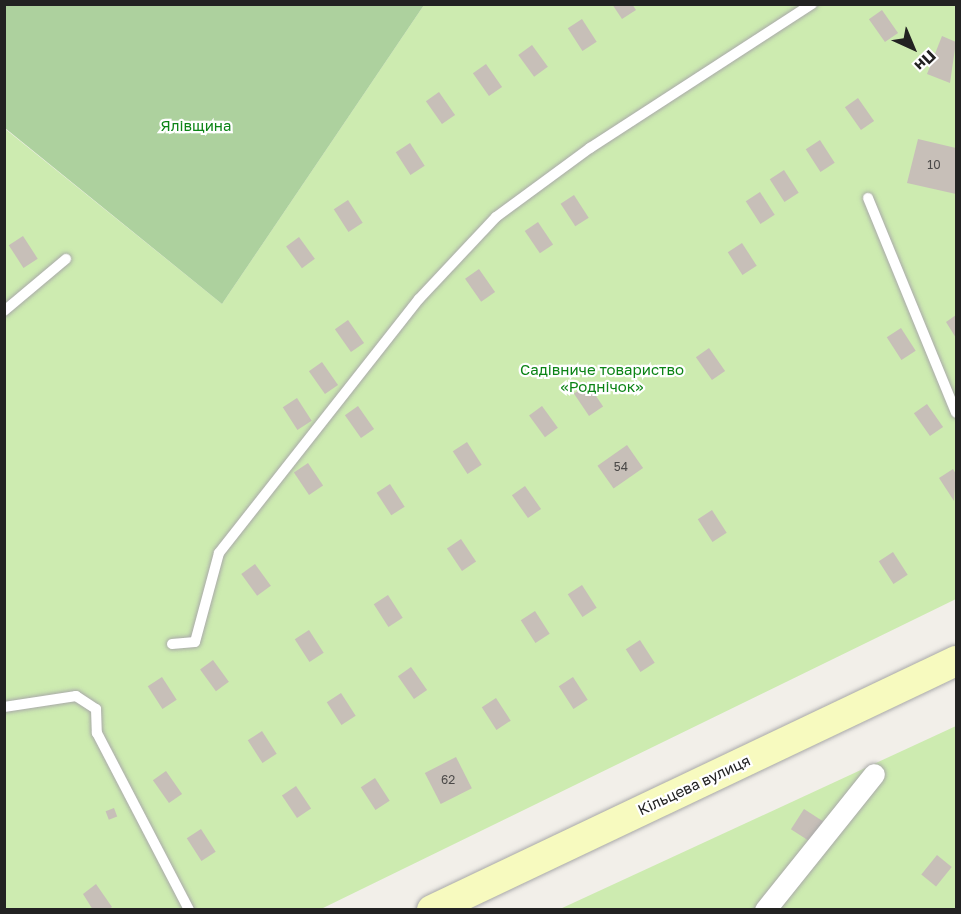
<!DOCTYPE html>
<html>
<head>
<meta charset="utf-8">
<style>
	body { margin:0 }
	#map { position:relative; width:961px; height:914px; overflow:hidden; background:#f2efe9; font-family:"Golos Text",sans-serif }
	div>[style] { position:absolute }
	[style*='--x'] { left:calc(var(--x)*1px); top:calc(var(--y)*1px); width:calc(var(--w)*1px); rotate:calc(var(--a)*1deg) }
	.grass>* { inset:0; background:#cdebb0 }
	.forest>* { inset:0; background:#add19e }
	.building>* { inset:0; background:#c7bfb8; transform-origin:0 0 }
	.roads { filter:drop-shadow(0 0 2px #a9a9a9) drop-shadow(0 0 2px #a9a9a9) }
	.service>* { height:10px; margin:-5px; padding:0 5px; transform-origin:5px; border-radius:5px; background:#fff }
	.minor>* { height:21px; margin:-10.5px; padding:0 10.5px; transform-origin:10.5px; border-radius:10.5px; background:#fff }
	.secondary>* { height:30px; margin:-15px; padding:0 15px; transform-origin:15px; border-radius:15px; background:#f7fabf }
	span { translate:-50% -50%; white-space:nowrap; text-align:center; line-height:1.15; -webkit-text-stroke:4.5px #fff; paint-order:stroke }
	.number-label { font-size:12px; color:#4b4948 }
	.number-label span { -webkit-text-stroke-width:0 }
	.park-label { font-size:15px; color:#0c8416 }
	.street-label { font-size:15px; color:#222 }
	.frame { position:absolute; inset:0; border:6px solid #222; pointer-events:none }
	.north { position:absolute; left:883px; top:18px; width:60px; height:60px; -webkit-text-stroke:4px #fff; paint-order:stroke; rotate:136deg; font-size:16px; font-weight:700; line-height:24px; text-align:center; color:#222 }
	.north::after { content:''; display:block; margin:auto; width:21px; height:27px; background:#222; clip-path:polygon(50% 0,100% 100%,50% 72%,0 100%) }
</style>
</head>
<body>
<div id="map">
	<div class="grass">
		<i style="clip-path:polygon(424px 5px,956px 5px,956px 599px,321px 909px,5px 909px,4px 128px,222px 304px)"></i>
		<i style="clip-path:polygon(956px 726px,956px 909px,560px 909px)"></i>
	</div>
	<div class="forest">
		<i style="clip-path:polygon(4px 5px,5px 4px,424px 5px,222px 304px,5px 128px)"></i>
	</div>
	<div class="building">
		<i style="clip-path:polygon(612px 4px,632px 4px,636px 10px,622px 19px)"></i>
		<i style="left:882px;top:10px;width:28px;height:16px;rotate:55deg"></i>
		<i style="left:582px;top:19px;width:27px;height:17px;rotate:57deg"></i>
		<i style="clip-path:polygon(942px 36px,956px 42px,950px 83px,927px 74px)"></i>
		<i style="left:532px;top:45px;width:27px;height:17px;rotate:54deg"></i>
		<i style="left:486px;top:64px;width:28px;height:16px;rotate:55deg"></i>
		<i style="left:439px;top:92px;width:28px;height:16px;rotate:55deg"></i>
		<i style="left:858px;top:98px;width:28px;height:16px;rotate:55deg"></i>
		<i style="clip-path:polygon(918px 139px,956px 148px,956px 194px,907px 183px)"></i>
		<i style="left:820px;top:140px;width:27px;height:17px;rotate:57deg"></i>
		<i style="left:410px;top:143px;width:27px;height:17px;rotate:57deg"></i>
		<i style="left:784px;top:170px;width:27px;height:17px;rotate:57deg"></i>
		<i style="left:760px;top:192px;width:27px;height:17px;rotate:57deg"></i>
		<i style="left:574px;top:195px;width:27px;height:16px;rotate:57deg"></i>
		<i style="left:348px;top:200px;width:27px;height:17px;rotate:57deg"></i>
		<i style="left:538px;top:222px;width:27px;height:16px;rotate:56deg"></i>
		<i style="left:23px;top:236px;width:27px;height:17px;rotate:57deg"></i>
		<i style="left:299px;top:237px;width:27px;height:16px;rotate:54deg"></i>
		<i style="left:742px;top:243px;width:27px;height:17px;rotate:57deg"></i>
		<i style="left:479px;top:269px;width:28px;height:17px;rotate:55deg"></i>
		<i style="clip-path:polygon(956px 315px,956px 338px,946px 322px)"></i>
		<i style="left:348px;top:320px;width:28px;height:16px;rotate:55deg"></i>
		<i style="left:901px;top:328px;width:27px;height:17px;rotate:57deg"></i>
		<i style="left:709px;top:348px;width:28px;height:16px;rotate:55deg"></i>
		<i style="left:322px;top:362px;width:28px;height:16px;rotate:55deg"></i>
		<i style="left:588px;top:384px;width:27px;height:17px;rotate:56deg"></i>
		<i style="left:297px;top:398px;width:27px;height:17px;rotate:57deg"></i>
		<i style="left:927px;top:404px;width:28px;height:16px;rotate:55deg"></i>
		<i style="left:358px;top:406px;width:28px;height:16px;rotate:55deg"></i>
		<i style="left:542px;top:406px;width:27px;height:16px;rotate:54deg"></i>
		<i style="left:467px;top:442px;width:27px;height:17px;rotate:57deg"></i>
		<i style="left:627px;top:445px;width:28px;height:36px;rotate:55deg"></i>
		<i style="left:308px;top:463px;width:27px;height:17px;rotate:56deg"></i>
		<i style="clip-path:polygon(953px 469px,956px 474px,954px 501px,939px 478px)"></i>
		<i style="left:390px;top:484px;width:27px;height:16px;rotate:57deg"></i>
		<i style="left:525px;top:486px;width:28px;height:16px;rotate:55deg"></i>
		<i style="left:712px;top:510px;width:27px;height:17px;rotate:57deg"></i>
		<i style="left:461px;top:539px;width:27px;height:17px;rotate:56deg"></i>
		<i style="left:893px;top:552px;width:27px;height:17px;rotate:57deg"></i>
		<i style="left:255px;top:564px;width:27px;height:17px;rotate:54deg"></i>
		<i style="left:582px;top:585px;width:27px;height:17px;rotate:57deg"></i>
		<i style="left:388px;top:595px;width:27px;height:17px;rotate:57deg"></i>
		<i style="left:535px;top:611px;width:27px;height:17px;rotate:57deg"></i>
		<i style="left:309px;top:630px;width:27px;height:17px;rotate:57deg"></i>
		<i style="left:640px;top:640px;width:27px;height:17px;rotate:57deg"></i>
		<i style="left:213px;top:660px;width:27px;height:16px;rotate:54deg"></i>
		<i style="left:411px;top:667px;width:28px;height:16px;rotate:55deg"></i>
		<i style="left:162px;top:677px;width:27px;height:17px;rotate:57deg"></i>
		<i style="left:573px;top:677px;width:27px;height:17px;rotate:57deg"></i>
		<i style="left:341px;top:693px;width:27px;height:17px;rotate:57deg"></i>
		<i style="left:496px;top:698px;width:27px;height:17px;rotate:57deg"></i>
		<i style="left:262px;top:731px;width:27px;height:17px;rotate:57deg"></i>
		<i style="left:456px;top:757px;width:35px;height:35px;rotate:63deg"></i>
		<i style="left:166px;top:771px;width:28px;height:16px;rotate:55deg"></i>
		<i style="left:375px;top:778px;width:27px;height:17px;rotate:57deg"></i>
		<i style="left:296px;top:786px;width:27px;height:17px;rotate:56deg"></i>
		<i style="left:114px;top:808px;width:9px;height:9px;rotate:69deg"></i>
		<i style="left:804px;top:809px;width:24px;height:24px;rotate:33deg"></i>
		<i style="left:201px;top:829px;width:27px;height:17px;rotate:57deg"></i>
		<i style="left:937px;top:855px;width:19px;height:25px;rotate:39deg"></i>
		<i style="clip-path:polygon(96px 884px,112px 907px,108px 910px,93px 910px,83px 894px)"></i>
	</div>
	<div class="roads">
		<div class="service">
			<i style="--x:868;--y:198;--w:232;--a:67.7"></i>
			<i style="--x:4;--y:311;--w:81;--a:-40"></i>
			<i style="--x:172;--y:644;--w:23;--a:-5"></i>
			<i style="--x:195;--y:642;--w:92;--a:-74.9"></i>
			<i style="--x:219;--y:553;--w:323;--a:-51.8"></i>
			<i style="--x:419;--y:299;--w:112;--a:-46.8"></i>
			<i style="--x:496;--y:217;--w:117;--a:-36.3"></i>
			<i style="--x:590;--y:148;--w:265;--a:-33"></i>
			<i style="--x:4;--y:707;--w:73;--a:-8.7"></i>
			<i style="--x:76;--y:696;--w:24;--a:33"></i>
			<i style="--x:96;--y:709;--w:24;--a:88"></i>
			<i style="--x:97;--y:733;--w:199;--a:62.5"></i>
		</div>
		<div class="minor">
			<i style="--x:765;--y:910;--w:174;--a:-51.3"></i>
		</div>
		<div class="secondary">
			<i style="--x:432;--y:910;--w:580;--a:-25.42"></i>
		</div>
	</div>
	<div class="number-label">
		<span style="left:934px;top:165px">10</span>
		<span style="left:621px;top:467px">54</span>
		<span style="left:448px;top:780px">62</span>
	</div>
	<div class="park-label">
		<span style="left:196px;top:126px">Ялівщина</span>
		<span style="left:602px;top:378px">Садівниче товариство<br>«Роднічок»</span>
	</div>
	<div class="street-label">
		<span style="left:694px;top:785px;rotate:-25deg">Кільцева вулиця</span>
	</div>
	<div class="frame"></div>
	<div class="north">Пн</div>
</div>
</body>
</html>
